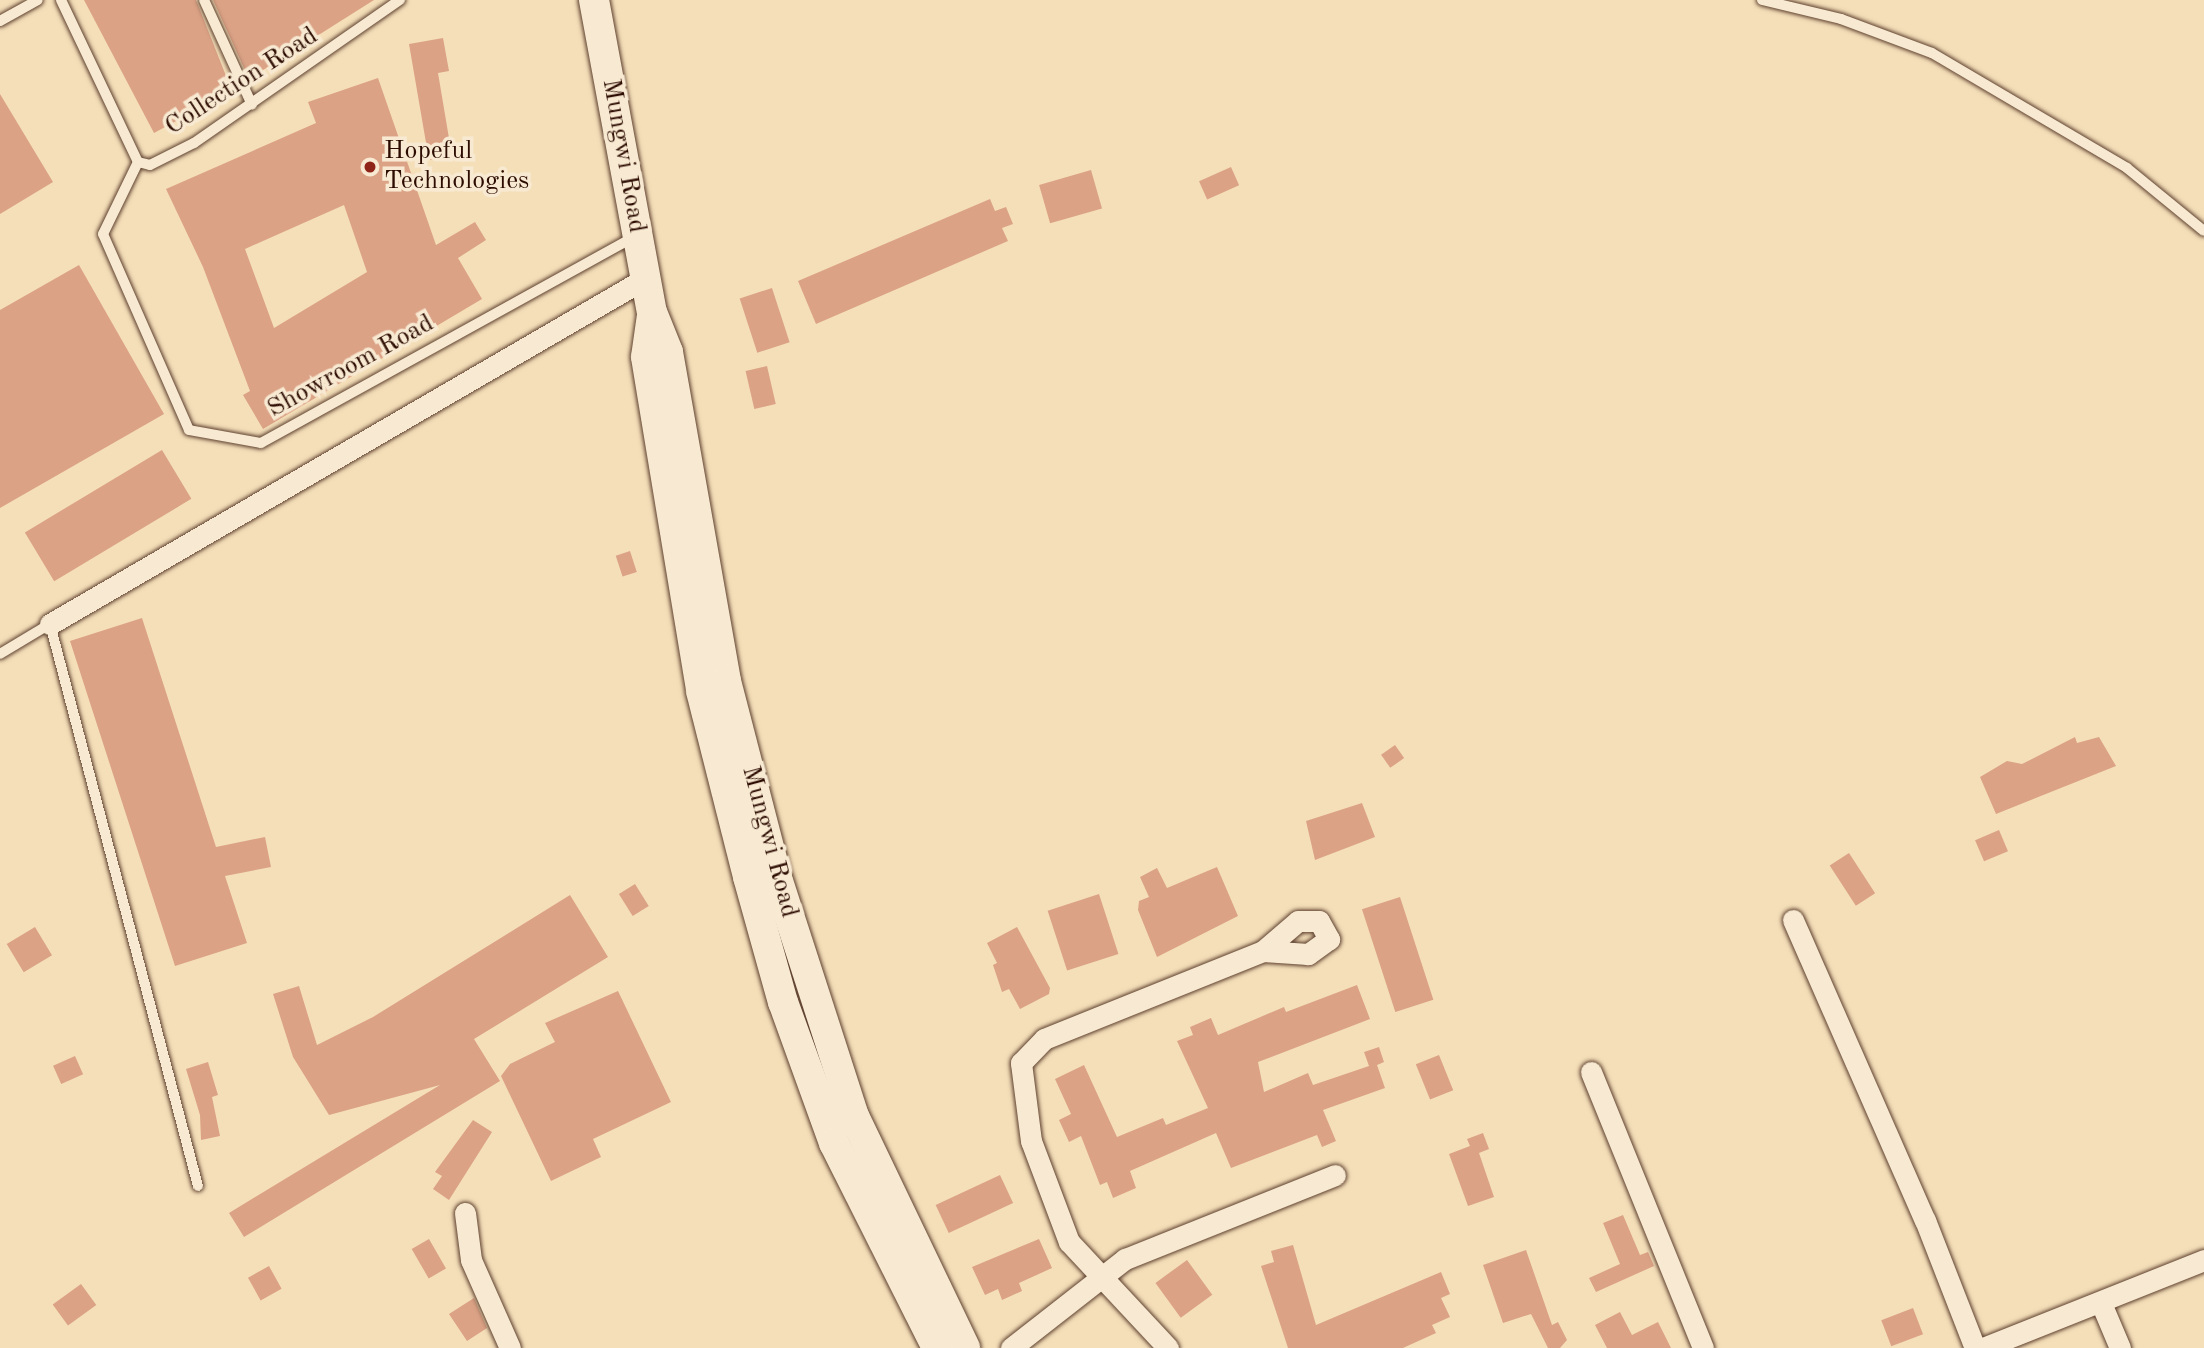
<!DOCTYPE html>
<html>
<head>
<meta charset="utf-8">
<style>
	body { margin:0 }
	#map { position:relative; width:2204px; height:1348px; overflow:hidden; background:#f5dfb9; font-family:"Old Standard TT",serif }
	div>[style] { position:absolute }
	[style*='--x'] { left:calc(var(--x)*1px); top:calc(var(--y)*1px); width:calc(var(--w)*1px); rotate:calc(var(--a)*1deg) }
	.building>* { inset:0; background:#dba286; transform-origin:0 0 }
	.roads { filter:drop-shadow(0 0 2px #5e402f) drop-shadow(0 0 2px #5e402f) }
	.lane>* { height:10px; margin:-5px; padding:0 5px; transform-origin:5px; border-radius:5px; background:#f8ead2 }
	.street>* { height:21px; margin:-10.5px; padding:0 10.5px; transform-origin:10.5px; border-radius:10.5px; background:#f8ead2 }
	.secondary>* { height:30px; margin:-15px; padding:0 15px; transform-origin:15px; border-radius:15px; background:#f8ead2 }
	.dots>* { width:19px; height:19px; translate:-50% -50%; box-sizing:border-box; border:4px solid #f8ead2; border-radius:50% }
	span { translate:-50% -50%; white-space:nowrap; text-align:center; line-height:1.15; -webkit-text-stroke:7px #f8ead2; paint-order:stroke }
	.street-label { font-size:26px; color:#2c0b01 }
	.poi-label { font-size:26px; color:#2c0b01 }
	.left { translate:0 -50%; text-align:left }
</style>
</head>
<body>
<div id="map">
	<div class="building">
		<i style="clip-path:polygon(84px 0,196px 0,232px 91px,154px 133px)"></i>
		<i style="clip-path:polygon(213px 0,374px 0,249px 79px)"></i>
		<i style="clip-path:polygon(443px 38px,449px 71px,438px 73px,452px 156px,429px 160px,409px 44px)"></i>
		<i style="clip-path:polygon(evenodd,378px 78px,436px 245px,475px 222px,486px 240px,458px 258px,482px 299px,263px 429px,243px 395px,250px 391px,203px 267px,166px 189px,316px 123px,308px 102px,378px 78px,344px 205px,367px 272px,274px 328px,245px 249px,344px 205px)"></i>
		<i style="clip-path:polygon(0 94px,53px 182px,0 214px)"></i>
		<i style="left:1231px;top:167px;width:20px;height:35px;rotate:66deg"></i>
		<i style="left:1091px;top:170px;width:40px;height:54px;rotate:74deg"></i>
		<i style="clip-path:polygon(990px 199px,995px 211px,1006px 207px,1013px 224px,1002px 228px,1008px 241px,816px 324px,798px 281px)"></i>
		<i style="clip-path:polygon(79px 265px,164px 414px,0 508px,0 310px)"></i>
		<i style="left:772px;top:288px;width:57px;height:34px;rotate:72deg"></i>
		<i style="left:767px;top:366px;width:39px;height:22px;rotate:77deg"></i>
		<i style="left:162px;top:450px;width:57px;height:160px;rotate:59deg"></i>
		<i style="left:630px;top:551px;width:22px;height:15px;rotate:72deg"></i>
		<i style="clip-path:polygon(142px 618px,216px 847px,265px 837px,271px 867px,225px 876px,247px 943px,175px 966px,70px 641px)"></i>
		<i style="clip-path:polygon(2075px 737px,2077px 743px,2099px 737px,2116px 766px,1996px 814px,1980px 777px,2007px 761px,2022px 764px)"></i>
		<i style="left:1395px;top:745px;width:16px;height:17px;rotate:55deg"></i>
		<i style="clip-path:polygon(1362px 803px,1375px 837px,1315px 860px,1306px 821px)"></i>
		<i style="left:1999px;top:830px;width:23px;height:26px;rotate:67deg"></i>
		<i style="left:1849px;top:853px;width:48px;height:23px;rotate:57deg"></i>
		<i style="clip-path:polygon(1217px 867px,1238px 916px,1157px 957px,1138px 910px,1139px 901px,1149px 897px,1140px 877px,1157px 868px,1167px 888px)"></i>
		<i style="left:635px;top:884px;width:26px;height:19px;rotate:58deg"></i>
		<i style="left:1099px;top:894px;width:63px;height:54px;rotate:72deg"></i>
		<i style="clip-path:polygon(570px 895px,608px 957px,474px 1039px,500px 1081px,244px 1237px,229px 1213px,440px 1085px,329px 1115px,293px 1057px,273px 994px,299px 986px,317px 1045px,373px 1017px)"></i>
		<i style="left:1400px;top:897px;width:108px;height:40px;rotate:72deg"></i>
		<i style="left:35px;top:927px;width:33px;height:33px;rotate:59deg"></i>
		<i style="clip-path:polygon(1017px 927px,1050px 988px,1049px 994px,1020px 1009px,1009px 989px,1002px 992px,993px 965px,997px 963px,987px 943px)"></i>
		<i style="clip-path:polygon(1357px 985px,1370px 1019px,1258px 1062px,1264px 1092px,1308px 1073px,1313px 1085px,1369px 1066px,1364px 1052px,1379px 1047px,1384px 1062px,1377px 1065px,1385px 1088px,1323px 1110px,1336px 1141px,1322px 1147px,1317px 1135px,1231px 1168px,1216px 1133px,1130px 1171px,1136px 1188px,1113px 1198px,1107px 1182px,1100px 1185px,1081px 1136px,1069px 1142px,1059px 1120px,1071px 1114px,1055px 1079px,1084px 1065px,1117px 1137px,1163px 1118px,1166px 1125px,1208px 1108px,1177px 1041px,1193px 1035px,1190px 1027px,1211px 1018px,1218px 1035px,1284px 1007px,1286px 1012px)"></i>
		<i style="clip-path:polygon(618px 991px,671px 1102px,593px 1139px,601px 1157px,551px 1181px,501px 1076px,510px 1064px,555px 1042px,545px 1023px)"></i>
		<i style="left:1439px;top:1055px;width:38px;height:25px;rotate:68deg"></i>
		<i style="left:75px;top:1056px;width:20px;height:24px;rotate:66deg"></i>
		<i style="clip-path:polygon(208px 1062px,218px 1095px,212px 1097px,220px 1136px,201px 1140px,200px 1115px,186px 1069px)"></i>
		<i style="clip-path:polygon(473px 1120px,492px 1132px,449px 1200px,433px 1189px,442px 1176px,435px 1172px)"></i>
		<i style="clip-path:polygon(1483px 1133px,1489px 1149px,1479px 1153px,1494px 1197px,1468px 1206px,1449px 1154px,1470px 1146px,1467px 1139px)"></i>
		<i style="left:1000px;top:1175px;width:31px;height:71px;rotate:65deg"></i>
		<i style="clip-path:polygon(1623px 1215px,1640px 1255px,1648px 1252px,1654px 1266px,1596px 1292px,1589px 1278px,1620px 1264px,1603px 1223px)"></i>
		<i style="left:429px;top:1239px;width:34px;height:20px;rotate:60deg"></i>
		<i style="clip-path:polygon(1039px 1239px,1052px 1268px,1019px 1283px,1022px 1291px,1002px 1300px,998px 1289px,985px 1295px,972px 1267px)"></i>
		<i style="clip-path:polygon(1293px 1245px,1316px 1325px,1441px 1272px,1450px 1294px,1441px 1298px,1450px 1317px,1432px 1325px,1436px 1333px,1403px 1348px,1288px 1348px,1261px 1266px,1274px 1262px,1271px 1251px)"></i>
		<i style="clip-path:polygon(1526px 1250px,1552px 1325px,1558px 1322px,1567px 1340px,1560px 1348px,1548px 1348px,1531px 1314px,1503px 1323px,1483px 1265px)"></i>
		<i style="left:1187px;top:1260px;width:43px;height:39px;rotate:54deg"></i>
		<i style="left:269px;top:1266px;width:26px;height:24px;rotate:61deg"></i>
		<i style="left:81px;top:1284px;width:26px;height:35px;rotate:54deg"></i>
		<i style="clip-path:polygon(474px 1298px,487px 1328px,467px 1341px,449px 1314px)"></i>
		<i style="left:1913px;top:1308px;width:28px;height:34px;rotate:69deg"></i>
		<i style="clip-path:polygon(1620px 1312px,1632px 1335px,1658px 1322px,1671px 1348px,1607px 1348px,1595px 1325px)"></i>
	</div>
	<div class="roads">
		<div class="lane">
			<i style="--x:61;--y:0;--w:179;--a:64.6"></i>
			<i style="--x:204;--y:0;--w:115;--a:65.4"></i>
			<i style="--x:1762;--y:0;--w:81;--a:13.5"></i>
			<i style="--x:1841;--y:19;--w:97;--a:20.5"></i>
			<i style="--x:1932;--y:53;--w:226;--a:30.5"></i>
			<i style="--x:2127;--y:168;--w:99;--a:39.3"></i>
			<i style="--x:0;--y:21;--w:43;--a:-28.9"></i>
			<i style="--x:138;--y:162;--w:80;--a:115.9"></i>
			<i style="--x:103;--y:234;--w:214;--a:66.3"></i>
			<i style="--x:189;--y:430;--w:73;--a:10.2"></i>
			<i style="--x:261;--y:443;--w:428;--a:-28.9"></i>
			<i style="--x:138;--y:162;--w:12;--a:14"></i>
			<i style="--x:150;--y:165;--w:49;--a:-26.6"></i>
			<i style="--x:194;--y:143;--w:251;--a:-34.8"></i>
			<i style="--x:0;--y:654;--w:58;--a:-31"></i>
			<i style="--x:50;--y:624;--w:581;--a:75.25"></i>
		</div>
		<div class="street">
			<i style="--x:50;--y:624;--w:689;--a:-30.14"></i>
			<i style="--x:1793;--y:920;--w:328;--a:66.3"></i>
			<i style="--x:1925;--y:1220;--w:137;--a:68.7"></i>
			<i style="--x:1591;--y:1072;--w:298;--a:67.9"></i>
			<i style="--x:465;--y:1213;--w:47;--a:82.7"></i>
			<i style="--x:471;--y:1260;--w:96;--a:66.1"></i>
			<i style="--x:2101;--y:1303;--w:49;--a:67.1"></i>
			<i style="--x:1011;--y:1348;--w:145;--a:-38"></i>
			<i style="--x:1125;--y:1259;--w:226;--a:-21.8"></i>
			<i style="--x:1168;--y:1348;--w:145;--a:-133"></i>
			<i style="--x:1069;--y:1242;--w:108;--a:-110.6"></i>
			<i style="--x:1031;--y:1141;--w:79;--a:-97.3"></i>
			<i style="--x:1021;--y:1063;--w:33;--a:-46"></i>
			<i style="--x:1044;--y:1039;--w:236;--a:-21.9"></i>
			<i style="--x:1263;--y:951;--w:46;--a:-40.6"></i>
			<i style="--x:1298;--y:921;--w:21;--a:0"></i>
			<i style="--x:1319;--y:921;--w:21;--a:61"></i>
			<i style="--x:1329;--y:939;--w:26;--a:144"></i>
			<i style="--x:1308;--y:954;--w:45;--a:-176.2"></i>
			<i style="--x:1983;--y:1348;--w:238;--a:-21.7"></i>
		</div>
		<div class="secondary">
			<i style="--x:594;--y:0;--w:317;--a:79.5"></i>
			<i style="--x:652;--y:312;--w:43;--a:68.2"></i>
			<i style="--x:668;--y:352;--w:334;--a:80"></i>
			<i style="--x:726;--y:681;--w:203;--a:75.5"></i>
			<i style="--x:777;--y:878;--w:250;--a:72.1"></i>
			<i style="--x:854;--y:1116;--w:257;--a:64.4"></i>
			<i style="--x:652;--y:315;--w:42;--a:98.1"></i>
			<i style="--x:646;--y:357;--w:338;--a:80.6"></i>
			<i style="--x:701;--y:691;--w:192;--a:75.8"></i>
			<i style="--x:748;--y:877;--w:130;--a:74.4"></i>
			<i style="--x:783;--y:1002;--w:150;--a:70.1"></i>
			<i style="--x:834;--y:1143;--w:229;--a:63.3"></i>
		</div>
	</div>
	<div class="dots">
		<i style="left:370px;top:167px;background:#8f2418"></i>
	</div>
	<div class="street-label">
		<span style="left:242px;top:82px;rotate:-33deg">Collection Road</span>
		<span style="left:623px;top:156px;rotate:80deg">Mungwi Road</span>
		<span style="left:351px;top:367px;rotate:-29deg">Showroom Road</span>
		<span style="left:769px;top:842px;rotate:75deg">Mungwi Road</span>
	</div>
	<div class="poi-label">
		<span class="left" style="left:384px;top:167px">Hopeful<br>Technologies</span>
	</div>
</div>
</body>
</html>
